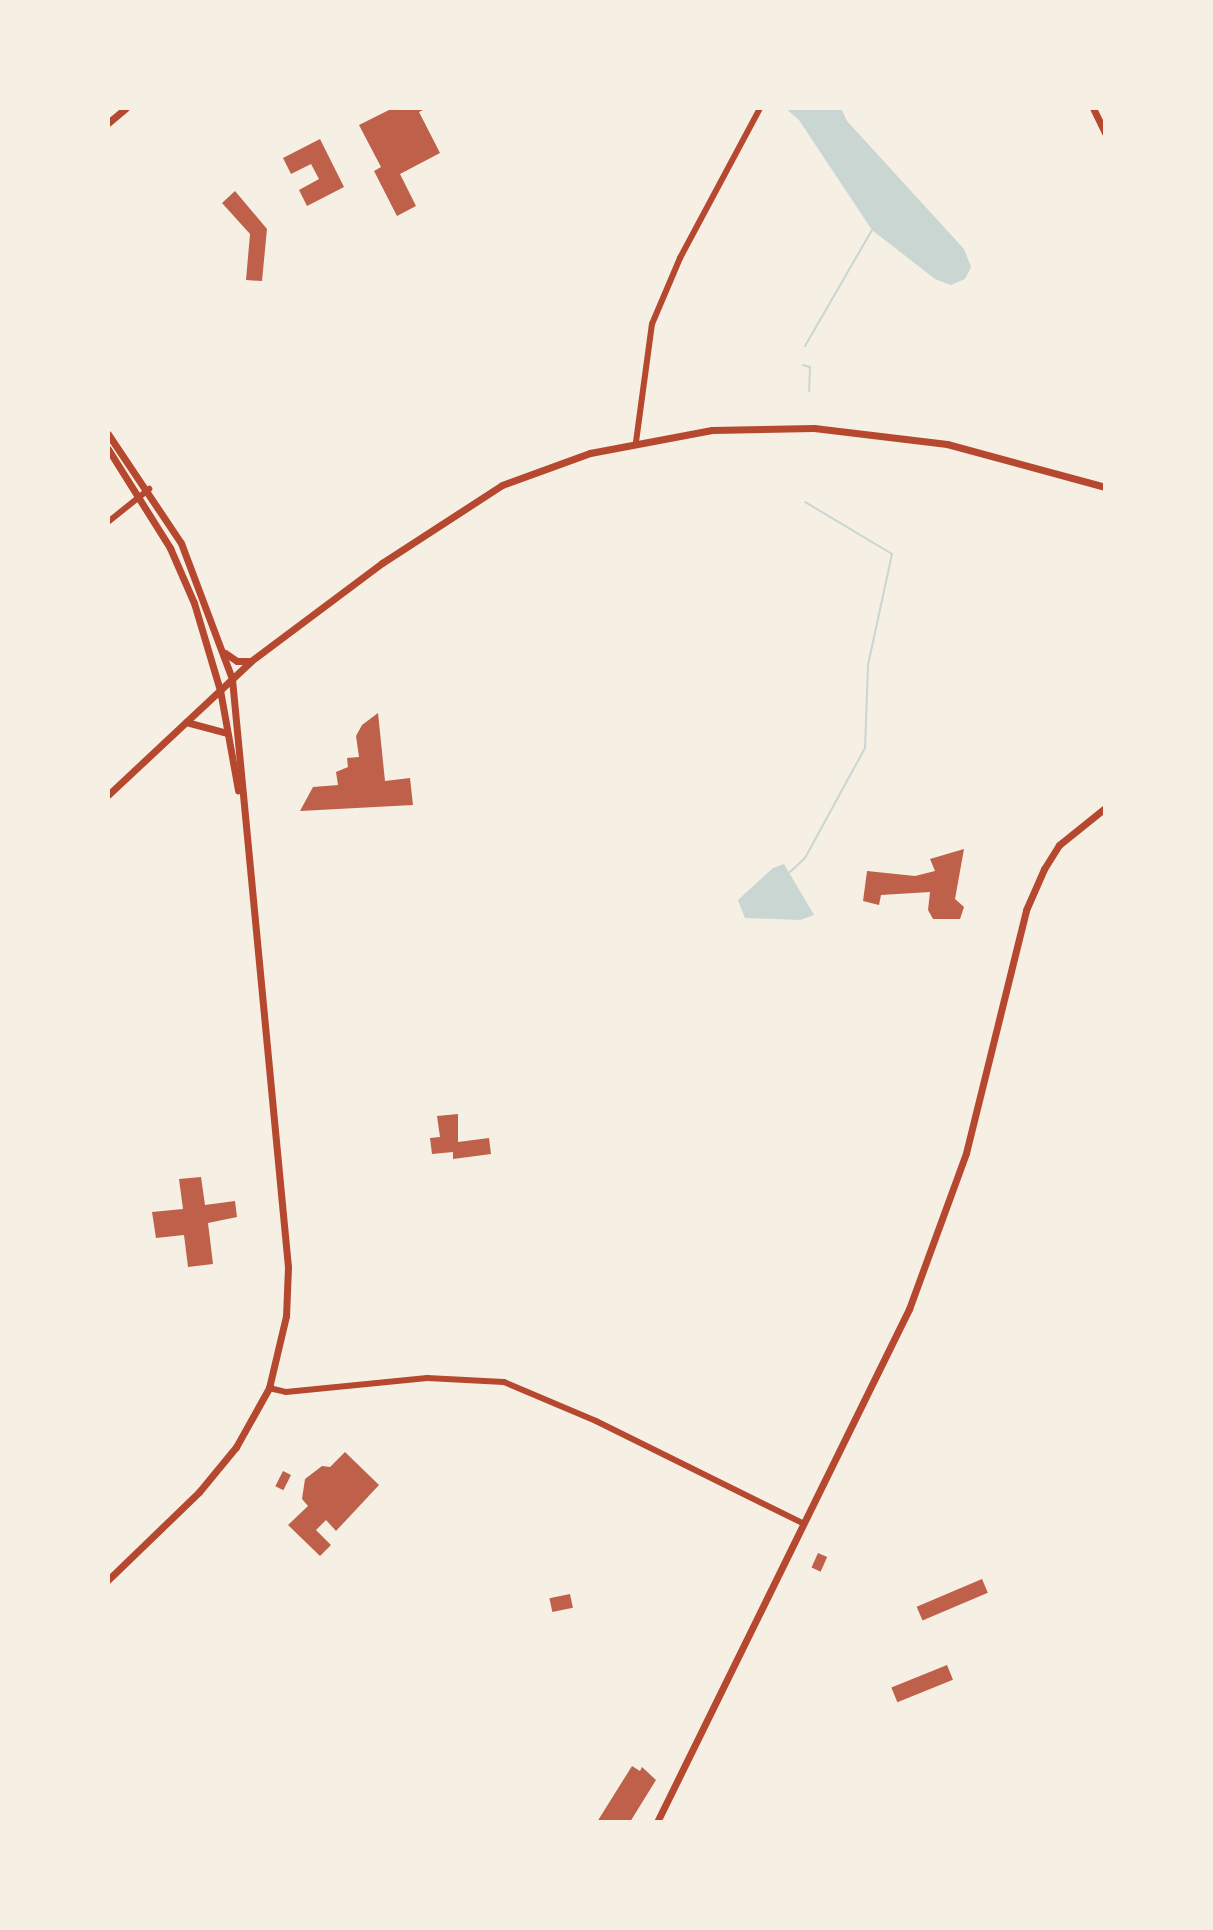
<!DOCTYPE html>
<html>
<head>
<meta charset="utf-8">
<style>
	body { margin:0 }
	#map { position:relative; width:1213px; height:1930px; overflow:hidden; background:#f6efe4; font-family:Inter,sans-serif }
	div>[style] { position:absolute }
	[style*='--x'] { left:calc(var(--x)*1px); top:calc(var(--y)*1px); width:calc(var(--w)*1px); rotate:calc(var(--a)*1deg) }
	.water>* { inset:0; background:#c9d6d2 }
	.stream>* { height:2px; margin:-1px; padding:0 1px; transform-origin:1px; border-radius:1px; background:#c9d6d2 }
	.building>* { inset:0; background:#bf614a; transform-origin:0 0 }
	.tertiary>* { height:6px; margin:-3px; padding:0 3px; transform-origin:3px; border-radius:3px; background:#b5482f }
	.secondary>* { height:7px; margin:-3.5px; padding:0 3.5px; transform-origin:3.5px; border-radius:3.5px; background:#b5482f }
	span { translate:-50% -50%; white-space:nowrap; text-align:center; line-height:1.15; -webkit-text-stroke:6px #f6efe4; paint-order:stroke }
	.frame { position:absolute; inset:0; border:110px solid #f6efe4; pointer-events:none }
</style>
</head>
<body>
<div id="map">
	<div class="water">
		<i style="clip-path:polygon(785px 108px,841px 108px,847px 121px,964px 249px,971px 267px,965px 279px,951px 285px,935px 279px,872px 230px,799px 120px)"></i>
		<i style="clip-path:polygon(784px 864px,814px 915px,800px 920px,745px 918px,738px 900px,773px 868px)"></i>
	</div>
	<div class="stream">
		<i style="--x:805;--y:346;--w:134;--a:-60"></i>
		<i style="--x:803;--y:365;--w:7;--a:16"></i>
		<i style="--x:810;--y:367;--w:24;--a:92"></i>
		<i style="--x:790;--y:872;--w:21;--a:-43"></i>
		<i style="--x:805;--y:858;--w:125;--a:-61.4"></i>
		<i style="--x:865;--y:748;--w:83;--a:-87.9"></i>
		<i style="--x:868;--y:665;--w:114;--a:-77.8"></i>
		<i style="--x:892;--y:554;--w:101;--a:-149.1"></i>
	</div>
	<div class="building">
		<i style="clip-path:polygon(393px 108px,427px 108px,419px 112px,440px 153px,400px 174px,416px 206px,397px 216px,374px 171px,381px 167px,359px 125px)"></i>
		<i style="clip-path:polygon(320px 139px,344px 187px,307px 206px,299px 190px,319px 179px,311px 164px,291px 174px,283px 158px)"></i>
		<i style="clip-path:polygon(235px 191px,267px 229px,262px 281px,246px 280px,250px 234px,222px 203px)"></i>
		<i style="clip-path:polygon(378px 713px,385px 781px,410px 778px,413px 805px,300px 811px,313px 787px,338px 785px,336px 772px,348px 767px,347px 758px,359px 757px,356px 736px,362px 725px)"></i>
		<i style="clip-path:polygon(964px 849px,955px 899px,964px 907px,960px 919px,933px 919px,928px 910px,930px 892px,881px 895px,879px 905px,863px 901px,867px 871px,915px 876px,935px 871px,930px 859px)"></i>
		<i style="clip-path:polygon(458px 1114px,458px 1142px,489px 1138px,491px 1154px,453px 1159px,453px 1152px,432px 1154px,430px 1138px,440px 1137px,437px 1116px)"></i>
		<i style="clip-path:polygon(201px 1177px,205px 1205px,235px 1201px,237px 1217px,208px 1223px,213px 1264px,188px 1267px,184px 1235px,156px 1238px,152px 1212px,183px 1209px,179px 1179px)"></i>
		<i style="clip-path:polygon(345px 1452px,379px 1485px,336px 1531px,326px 1520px,316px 1530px,331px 1545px,320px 1556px,288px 1525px,308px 1506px,302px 1499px,305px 1479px,322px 1466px,330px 1467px)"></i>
		<i style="left:283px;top:1471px;width:9px;height:17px;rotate:27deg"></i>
		<i style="left:818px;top:1553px;width:10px;height:16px;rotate:24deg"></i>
		<i style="left:982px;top:1579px;width:15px;height:71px;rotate:67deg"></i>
		<i style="left:570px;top:1594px;width:14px;height:21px;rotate:78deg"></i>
		<i style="left:947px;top:1665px;width:16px;height:60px;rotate:68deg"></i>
		<i style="clip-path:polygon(632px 1766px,640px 1771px,642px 1767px,656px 1780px,630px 1822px,597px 1822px)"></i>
	</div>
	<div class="tertiary">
		<i style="--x:636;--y:442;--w:119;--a:-82.3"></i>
		<i style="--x:652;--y:324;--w:72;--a:-67"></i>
		<i style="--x:680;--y:258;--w:170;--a:-61.9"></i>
		<i style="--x:108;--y:522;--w:53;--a:-38.8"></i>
		<i style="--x:269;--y:1388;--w:17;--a:13"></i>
		<i style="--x:286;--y:1392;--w:142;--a:-5.7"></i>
		<i style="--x:427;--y:1378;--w:77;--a:3"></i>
		<i style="--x:504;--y:1382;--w:100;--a:23"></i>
		<i style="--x:596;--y:1421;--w:230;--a:26.3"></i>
	</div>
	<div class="secondary">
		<i style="--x:1093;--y:108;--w:28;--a:64"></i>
		<i style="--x:108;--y:123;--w:23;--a:-40"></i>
		<i style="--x:108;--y:434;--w:131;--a:56.2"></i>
		<i style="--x:181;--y:543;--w:145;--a:69.4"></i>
		<i style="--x:232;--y:679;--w:591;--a:84.56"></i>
		<i style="--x:288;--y:1267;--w:49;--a:92.3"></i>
		<i style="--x:286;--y:1316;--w:74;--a:103.3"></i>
		<i style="--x:269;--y:1388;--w:68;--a:119.2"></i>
		<i style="--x:236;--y:1447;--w:58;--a:129.4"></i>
		<i style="--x:199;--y:1492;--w:127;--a:136"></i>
		<i style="--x:108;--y:449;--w:117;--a:57.9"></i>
		<i style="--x:170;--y:548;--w:60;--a:66.4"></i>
		<i style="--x:194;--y:603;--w:91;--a:73.4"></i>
		<i style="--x:220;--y:690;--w:102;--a:79.8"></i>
		<i style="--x:225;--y:653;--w:14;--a:34"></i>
		<i style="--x:237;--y:661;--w:12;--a:0"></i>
		<i style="--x:186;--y:722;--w:42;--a:15"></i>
		<i style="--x:108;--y:795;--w:196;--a:-43.1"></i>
		<i style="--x:251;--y:661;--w:164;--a:-36.8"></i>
		<i style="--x:382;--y:563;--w:143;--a:-33"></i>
		<i style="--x:502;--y:485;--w:94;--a:-20"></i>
		<i style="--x:590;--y:453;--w:124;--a:-10.7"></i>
		<i style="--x:712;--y:430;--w:102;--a:-1.1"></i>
		<i style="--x:814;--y:428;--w:134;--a:6.9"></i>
		<i style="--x:947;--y:444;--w:164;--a:15.2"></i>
		<i style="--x:657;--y:1822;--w:572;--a:-63.84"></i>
		<i style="--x:909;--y:1309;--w:166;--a:-69.9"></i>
		<i style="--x:966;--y:1153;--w:250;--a:-76.1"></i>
		<i style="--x:1026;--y:910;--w:45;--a:-66.3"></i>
		<i style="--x:1044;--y:869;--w:28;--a:-58"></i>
		<i style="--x:1059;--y:845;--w:59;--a:-38.8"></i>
	</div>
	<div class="frame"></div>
</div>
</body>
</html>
